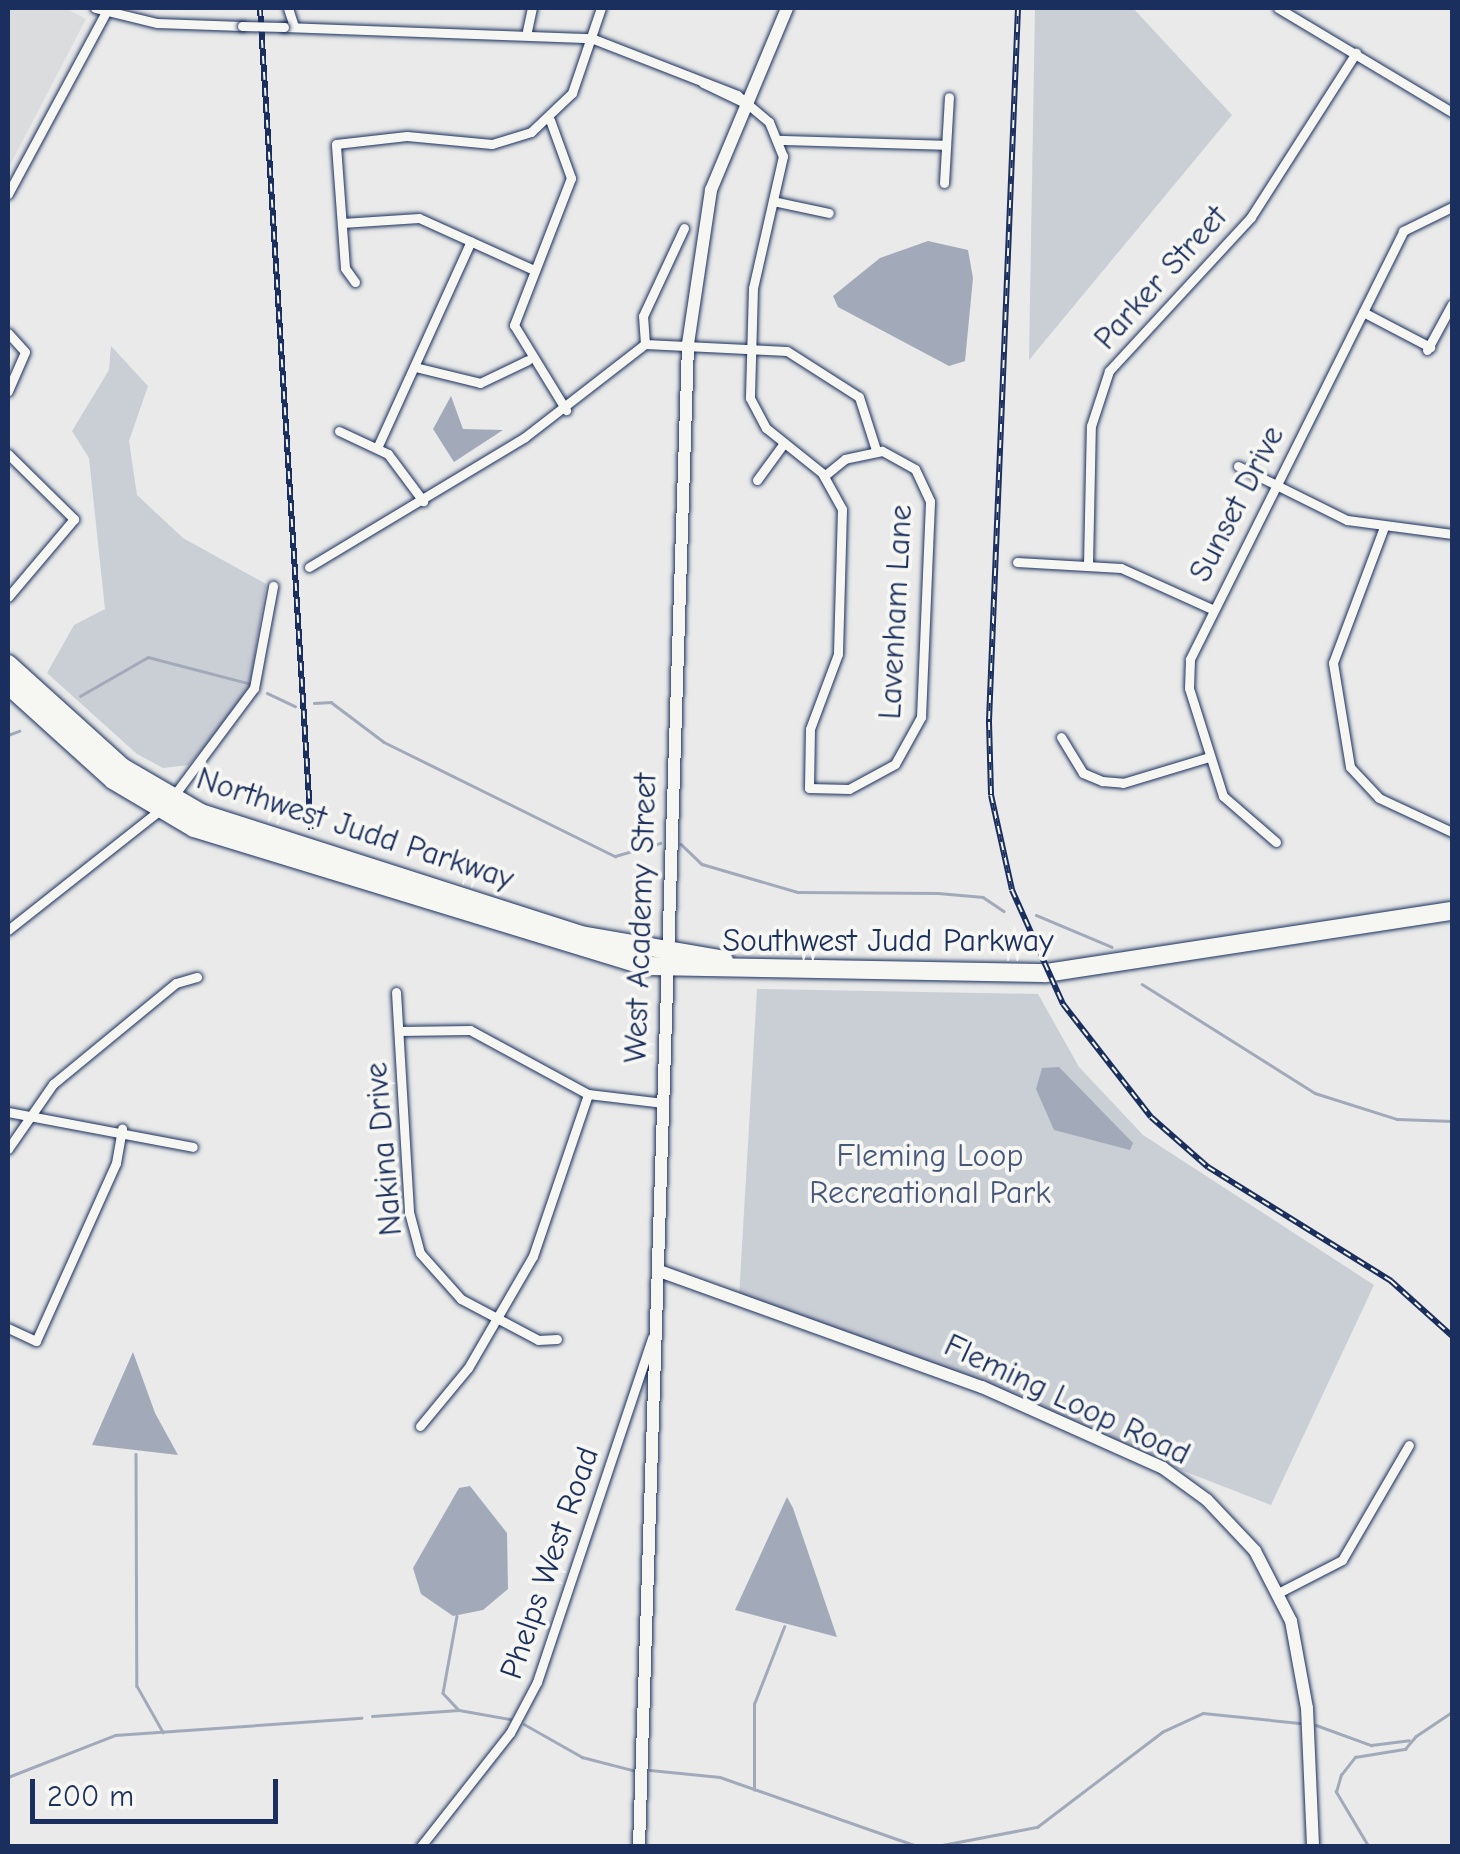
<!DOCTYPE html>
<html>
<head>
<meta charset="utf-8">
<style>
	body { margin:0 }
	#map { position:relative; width:1460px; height:1854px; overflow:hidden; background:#e9eae9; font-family:"Comic Neue",sans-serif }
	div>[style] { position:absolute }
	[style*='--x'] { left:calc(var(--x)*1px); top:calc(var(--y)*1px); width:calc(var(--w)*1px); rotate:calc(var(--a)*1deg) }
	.built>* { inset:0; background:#dadcde }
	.green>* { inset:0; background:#caced5 }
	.water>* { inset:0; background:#a2aaba }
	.stream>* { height:2.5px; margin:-1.25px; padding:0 1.25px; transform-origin:1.25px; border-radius:1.25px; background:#a2aaba }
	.roads { filter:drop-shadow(0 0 2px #1b2f5e) drop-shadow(0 0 2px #1b2f5e) }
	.street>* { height:9px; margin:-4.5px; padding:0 4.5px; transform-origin:4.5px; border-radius:4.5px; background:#f6f6f2 }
	.secondary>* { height:12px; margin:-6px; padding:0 6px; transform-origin:6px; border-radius:6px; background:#f6f6f2 }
	.highway>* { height:18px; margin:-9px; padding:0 9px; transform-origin:9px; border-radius:9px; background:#f6f6f2 }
	.rail>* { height:6px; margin-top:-3px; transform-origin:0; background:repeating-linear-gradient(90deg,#f6f6f2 0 8px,#1b2f5e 0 16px); box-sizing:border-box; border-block:2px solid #1b2f5e }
	.bridges { filter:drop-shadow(0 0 2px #1b2f5e) drop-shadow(0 0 2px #1b2f5e) }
	.street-bridge>* { height:9px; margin:-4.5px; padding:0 4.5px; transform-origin:4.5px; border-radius:4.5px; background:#f6f6f2 }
	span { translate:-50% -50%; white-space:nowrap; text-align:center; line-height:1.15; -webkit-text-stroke:8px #f6f6f2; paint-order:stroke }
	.street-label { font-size:32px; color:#1b2f5e }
	.park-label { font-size:32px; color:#47577c }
	.frame { position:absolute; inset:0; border:10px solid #1b2f5e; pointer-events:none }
	.scale { position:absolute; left:30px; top:1779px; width:248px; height:45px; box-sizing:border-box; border:5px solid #1b2f5e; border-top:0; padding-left:12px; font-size:30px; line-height:35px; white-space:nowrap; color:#1b2f5e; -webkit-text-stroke:8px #f6f6f2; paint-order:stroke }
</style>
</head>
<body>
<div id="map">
	<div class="built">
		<i style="clip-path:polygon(8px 8px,65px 8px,86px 19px,8px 169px)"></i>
	</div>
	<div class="green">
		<i style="clip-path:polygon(1035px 8px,1133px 8px,1232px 115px,1029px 360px)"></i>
		<i style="clip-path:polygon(111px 346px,148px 386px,129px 441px,137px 495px,183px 538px,266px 584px,248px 698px,189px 765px,163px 768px,137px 754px,47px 673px,74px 625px,105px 609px,89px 458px,72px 431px,109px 370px)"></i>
		<i style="clip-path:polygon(757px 989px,1038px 994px,1079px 1067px,1143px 1135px,1374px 1285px,1271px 1505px,739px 1298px)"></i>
	</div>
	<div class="water">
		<i style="clip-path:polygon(928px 241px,968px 250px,973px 278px,965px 361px,949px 366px,838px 307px,833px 296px,880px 258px)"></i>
		<i style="clip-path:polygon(451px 396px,463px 429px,503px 430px,454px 462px,433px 429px)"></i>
		<i style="clip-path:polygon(1059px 1067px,1133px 1143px,1130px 1150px,1054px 1130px,1036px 1089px,1042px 1068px)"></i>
		<i style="clip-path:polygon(133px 1352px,155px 1413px,178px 1455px,92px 1445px)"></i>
		<i style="clip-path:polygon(470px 1486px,507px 1533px,508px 1589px,483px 1610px,453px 1616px,421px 1594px,413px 1568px,459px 1488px)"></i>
		<i style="clip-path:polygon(787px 1497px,793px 1508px,837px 1637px,735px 1610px)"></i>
	</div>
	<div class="stream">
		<i style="--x:267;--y:693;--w:31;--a:25"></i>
		<i style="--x:80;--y:696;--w:78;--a:-29.8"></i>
		<i style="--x:148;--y:657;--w:107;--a:14.6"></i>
		<i style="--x:314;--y:703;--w:17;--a:-3"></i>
		<i style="--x:331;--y:702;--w:66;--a:37"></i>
		<i style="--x:384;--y:742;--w:258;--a:26.3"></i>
		<i style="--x:615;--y:856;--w:47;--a:-16.1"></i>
		<i style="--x:8;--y:735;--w:12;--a:-20"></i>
		<i style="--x:681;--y:844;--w:29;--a:44"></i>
		<i style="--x:702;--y:864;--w:100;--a:16.3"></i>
		<i style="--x:798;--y:892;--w:140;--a:0.4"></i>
		<i style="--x:938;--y:893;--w:45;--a:5.1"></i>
		<i style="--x:983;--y:897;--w:25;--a:34"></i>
		<i style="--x:1036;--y:915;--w:82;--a:22.8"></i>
		<i style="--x:1142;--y:984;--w:204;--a:32.2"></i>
		<i style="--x:1315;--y:1093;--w:86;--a:17.6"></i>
		<i style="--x:1397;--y:1119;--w:55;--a:2.1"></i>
		<i style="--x:136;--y:1454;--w:232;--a:89.8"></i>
		<i style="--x:137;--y:1686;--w:53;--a:60.5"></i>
		<i style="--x:457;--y:1616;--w:78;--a:100.3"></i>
		<i style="--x:443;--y:1693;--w:23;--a:47"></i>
		<i style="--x:372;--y:1716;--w:87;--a:-3.9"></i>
		<i style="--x:459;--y:1710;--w:52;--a:10"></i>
		<i style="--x:524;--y:1724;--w:67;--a:29.6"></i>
		<i style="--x:582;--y:1757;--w:56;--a:14.5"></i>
		<i style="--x:1316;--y:1725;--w:59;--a:20"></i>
		<i style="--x:1371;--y:1745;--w:38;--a:-7"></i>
		<i style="--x:1416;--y:1736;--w:43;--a:-33.7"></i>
		<i style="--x:650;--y:1770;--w:70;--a:5.7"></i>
		<i style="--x:720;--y:1777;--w:209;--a:19.3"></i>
		<i style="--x:8;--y:1777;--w:115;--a:-21.4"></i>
		<i style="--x:115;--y:1735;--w:247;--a:-4"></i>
		<i style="--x:754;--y:1790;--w:86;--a:-90"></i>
		<i style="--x:754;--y:1704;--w:83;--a:-68.7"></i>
		<i style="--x:937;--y:1846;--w:102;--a:-10.8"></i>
		<i style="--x:1037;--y:1827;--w:157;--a:-37.2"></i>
		<i style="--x:1162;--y:1732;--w:45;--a:-24.9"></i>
		<i style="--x:1203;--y:1713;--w:97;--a:5.9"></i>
		<i style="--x:1368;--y:1846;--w:63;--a:-120.7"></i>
		<i style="--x:1336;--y:1792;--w:18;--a:-74"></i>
		<i style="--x:1341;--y:1775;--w:23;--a:-52"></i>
		<i style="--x:1355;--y:1757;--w:51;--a:-9.1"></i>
		<i style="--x:1405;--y:1749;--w:16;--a:-50"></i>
	</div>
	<div class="roads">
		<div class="street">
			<i style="--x:95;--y:8;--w:64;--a:13.6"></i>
			<i style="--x:157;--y:23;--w:85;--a:2"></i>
			<i style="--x:288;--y:8;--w:20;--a:72"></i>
			<i style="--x:1278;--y:8;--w:203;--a:30.9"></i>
			<i style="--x:284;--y:27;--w:307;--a:2.1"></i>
			<i style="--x:591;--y:38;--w:157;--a:21.3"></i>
			<i style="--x:737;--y:95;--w:42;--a:40.2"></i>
			<i style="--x:769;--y:122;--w:37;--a:68"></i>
			<i style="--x:783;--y:156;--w:135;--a:102.8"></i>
			<i style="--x:753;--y:288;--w:110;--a:91.6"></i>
			<i style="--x:750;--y:398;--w:34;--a:62"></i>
			<i style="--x:766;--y:428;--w:72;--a:38.8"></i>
			<i style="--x:822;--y:473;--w:41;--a:60.9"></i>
			<i style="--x:842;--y:509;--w:145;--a:91.6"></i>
			<i style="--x:838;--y:654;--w:80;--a:110.5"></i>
			<i style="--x:810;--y:729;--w:59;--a:91"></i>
			<i style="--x:809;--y:788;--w:40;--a:1.4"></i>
			<i style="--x:849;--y:789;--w:52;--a:-28.5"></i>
			<i style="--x:895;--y:764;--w:54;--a:-61"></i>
			<i style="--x:921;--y:717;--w:216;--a:-87.6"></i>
			<i style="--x:930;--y:501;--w:35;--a:-115"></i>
			<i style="--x:915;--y:469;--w:38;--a:-151"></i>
			<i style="--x:882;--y:451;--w:38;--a:168"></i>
			<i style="--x:845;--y:459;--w:27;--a:141"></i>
			<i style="--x:527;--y:31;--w:24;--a:-78"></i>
			<i style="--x:703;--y:83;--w:44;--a:25.4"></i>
			<i style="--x:550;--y:120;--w:62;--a:70.1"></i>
			<i style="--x:571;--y:178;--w:158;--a:111.2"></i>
			<i style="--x:514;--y:325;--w:100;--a:58.5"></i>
			<i style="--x:780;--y:140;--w:166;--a:1.7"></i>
			<i style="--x:944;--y:183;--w:86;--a:-86.7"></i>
			<i style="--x:8;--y:194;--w:211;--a:-61.7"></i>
			<i style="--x:773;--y:201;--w:57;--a:12.1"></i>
			<i style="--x:342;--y:223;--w:77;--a:-3.7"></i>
			<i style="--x:419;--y:218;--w:124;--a:24.3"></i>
			<i style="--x:355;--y:282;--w:17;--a:-126"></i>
			<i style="--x:345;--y:268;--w:124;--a:-94.2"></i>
			<i style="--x:336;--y:144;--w:71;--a:-6.4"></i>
			<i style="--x:407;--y:136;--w:85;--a:5.4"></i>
			<i style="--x:492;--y:144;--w:41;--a:-17.1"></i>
			<i style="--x:531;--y:132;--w:57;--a:-43.6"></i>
			<i style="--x:572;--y:93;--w:90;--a:-71.2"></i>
			<i style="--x:1363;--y:312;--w:76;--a:27.6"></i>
			<i style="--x:8;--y:333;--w:25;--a:48"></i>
			<i style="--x:25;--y:352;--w:43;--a:113.6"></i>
			<i style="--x:645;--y:344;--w:28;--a:-94"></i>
			<i style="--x:643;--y:316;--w:97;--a:-65"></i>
			<i style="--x:1427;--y:350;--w:52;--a:-61.5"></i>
			<i style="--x:415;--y:367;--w:67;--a:13.8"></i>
			<i style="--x:480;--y:383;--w:53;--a:-25.6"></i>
			<i style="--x:339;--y:431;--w:54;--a:25.1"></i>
			<i style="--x:388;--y:454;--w:59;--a:53.3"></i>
			<i style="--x:377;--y:448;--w:227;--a:-65.6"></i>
			<i style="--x:8;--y:454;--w:93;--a:44.6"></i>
			<i style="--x:74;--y:519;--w:102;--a:130.2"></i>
			<i style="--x:1238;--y:466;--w:122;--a:26.4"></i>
			<i style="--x:1347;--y:520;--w:106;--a:7.6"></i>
			<i style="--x:757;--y:480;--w:46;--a:-53.9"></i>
			<i style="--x:1384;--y:527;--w:145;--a:110.6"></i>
			<i style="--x:1333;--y:663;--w:105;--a:80.7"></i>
			<i style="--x:1350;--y:767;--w:42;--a:46.9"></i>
			<i style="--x:1379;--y:798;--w:81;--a:25"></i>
			<i style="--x:1017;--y:562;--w:104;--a:3.3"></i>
			<i style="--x:1121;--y:568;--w:100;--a:24.3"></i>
			<i style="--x:1088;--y:564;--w:138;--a:-88.8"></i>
			<i style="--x:1091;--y:426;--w:58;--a:-71.9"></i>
			<i style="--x:1109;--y:371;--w:209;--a:-47.3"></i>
			<i style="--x:1251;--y:217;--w:195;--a:-57.4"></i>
			<i style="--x:309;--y:567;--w:252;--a:-31"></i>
			<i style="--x:525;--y:437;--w:152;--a:-37.8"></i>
			<i style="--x:645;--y:344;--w:142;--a:2.8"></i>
			<i style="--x:787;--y:351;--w:85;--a:32.6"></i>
			<i style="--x:859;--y:397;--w:56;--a:72.2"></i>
			<i style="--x:1061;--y:737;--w:42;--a:58.6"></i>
			<i style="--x:1083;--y:773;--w:21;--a:23"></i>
			<i style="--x:1102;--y:781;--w:21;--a:5"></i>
			<i style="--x:1123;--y:783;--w:90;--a:-16.8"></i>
			<i style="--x:172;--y:798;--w:137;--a:-53.3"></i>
			<i style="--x:254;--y:688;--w:104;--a:-79.4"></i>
			<i style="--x:1276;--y:842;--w:70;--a:-139"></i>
			<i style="--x:1223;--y:796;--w:113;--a:-107.5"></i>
			<i style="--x:1189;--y:688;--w:29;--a:-88"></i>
			<i style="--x:1190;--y:659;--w:478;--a:-63.5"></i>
			<i style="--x:1403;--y:231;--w:55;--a:-26.1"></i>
			<i style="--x:8;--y:930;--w:195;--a:-38.3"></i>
			<i style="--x:396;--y:992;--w:220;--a:86.6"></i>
			<i style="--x:409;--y:1212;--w:42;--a:75"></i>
			<i style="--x:420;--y:1253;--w:62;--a:48.3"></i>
			<i style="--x:461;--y:1299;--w:87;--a:28"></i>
			<i style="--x:538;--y:1340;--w:19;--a:-3"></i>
			<i style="--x:399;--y:1031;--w:71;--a:-0.8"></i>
			<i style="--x:470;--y:1030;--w:134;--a:28.5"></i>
			<i style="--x:588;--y:1094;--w:76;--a:6.8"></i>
			<i style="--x:8;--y:1112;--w:188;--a:10.7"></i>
			<i style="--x:8;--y:1149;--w:79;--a:-55.3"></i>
			<i style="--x:53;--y:1084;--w:159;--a:-39.4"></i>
			<i style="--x:176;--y:983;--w:22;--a:-16"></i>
			<i style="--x:8;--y:1328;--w:31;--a:25"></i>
			<i style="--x:36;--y:1341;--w:195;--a:-65.8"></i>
			<i style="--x:116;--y:1163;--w:35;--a:-80"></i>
			<i style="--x:420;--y:1426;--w:75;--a:-50.4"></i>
			<i style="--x:468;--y:1368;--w:129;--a:-59.9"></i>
			<i style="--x:533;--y:1256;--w:171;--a:-71.2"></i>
			<i style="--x:1280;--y:1592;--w:70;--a:-27.3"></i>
			<i style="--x:1342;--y:1560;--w:133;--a:-59.8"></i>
			<i style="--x:421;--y:1846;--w:144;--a:-51.8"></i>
			<i style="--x:510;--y:1733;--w:58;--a:-62.1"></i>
			<i style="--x:537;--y:1682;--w:363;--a:-71.5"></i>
		</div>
		<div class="secondary">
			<i style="--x:659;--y:1271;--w:343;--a:19.8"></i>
			<i style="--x:982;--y:1387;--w:198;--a:24.1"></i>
			<i style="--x:1163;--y:1468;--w:54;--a:36"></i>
			<i style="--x:1207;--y:1500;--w:70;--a:46.7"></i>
			<i style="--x:1255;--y:1551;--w:79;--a:62.8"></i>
			<i style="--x:1291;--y:1621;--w:88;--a:79.6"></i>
			<i style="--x:1307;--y:1708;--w:138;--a:87.5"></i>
			<i style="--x:639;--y:1846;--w:1503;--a:-88.13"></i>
			<i style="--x:688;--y:344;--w:156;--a:-81.5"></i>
			<i style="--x:711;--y:190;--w:197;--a:-67.3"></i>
		</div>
		<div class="highway">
			<i style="--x:8;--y:664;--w:154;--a:42.1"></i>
			<i style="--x:122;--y:767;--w:91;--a:30.2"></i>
			<i style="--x:201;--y:813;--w:398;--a:17.8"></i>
			<i style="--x:580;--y:935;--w:146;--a:9.8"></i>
			<i style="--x:8;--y:685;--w:142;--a:42.1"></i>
			<i style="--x:113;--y:780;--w:94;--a:30.7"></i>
			<i style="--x:194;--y:828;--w:472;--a:17"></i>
			<i style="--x:645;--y:966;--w:401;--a:1"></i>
			<i style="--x:1046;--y:973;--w:411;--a:-8.7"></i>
		</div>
	</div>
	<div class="rail">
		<i style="--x:260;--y:8;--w:823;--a:86.45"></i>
		<i style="--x:1018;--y:8;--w:715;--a:92.33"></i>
		<i style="--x:989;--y:722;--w:73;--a:88.4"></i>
		<i style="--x:991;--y:795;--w:97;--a:77.5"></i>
		<i style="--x:1012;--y:890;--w:125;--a:65.9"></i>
		<i style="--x:1063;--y:1004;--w:143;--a:52.1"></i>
		<i style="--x:1151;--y:1117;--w:76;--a:41.3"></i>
		<i style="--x:1208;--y:1167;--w:216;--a:31.9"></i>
		<i style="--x:1391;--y:1281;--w:82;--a:42"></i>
	</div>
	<div class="bridges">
		<div class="street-bridge">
			<i style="--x:242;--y:26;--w:42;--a:1.4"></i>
		</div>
	</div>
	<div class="street-label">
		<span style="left:1161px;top:278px;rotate:-48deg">Parker Street</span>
		<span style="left:1237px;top:504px;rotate:-63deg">Sunset Drive</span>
		<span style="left:896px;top:612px;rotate:-87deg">Lavenham Lane</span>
		<span style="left:355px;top:829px;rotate:18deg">Northwest Judd Parkway</span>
		<span style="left:641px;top:918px;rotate:-88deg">West Academy Street</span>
		<span style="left:888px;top:941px">Southwest Judd Parkway</span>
		<span style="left:384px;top:1149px;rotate:-95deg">Nakina Drive</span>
		<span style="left:1067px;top:1400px;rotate:25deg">Fleming Loop Road</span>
		<span style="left:550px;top:1563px;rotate:-71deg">Phelps West Road</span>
	</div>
	<div class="park-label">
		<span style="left:930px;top:1175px">Fleming Loop<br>Recreational Park</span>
	</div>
	<div class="frame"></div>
	<div class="scale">200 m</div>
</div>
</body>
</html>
